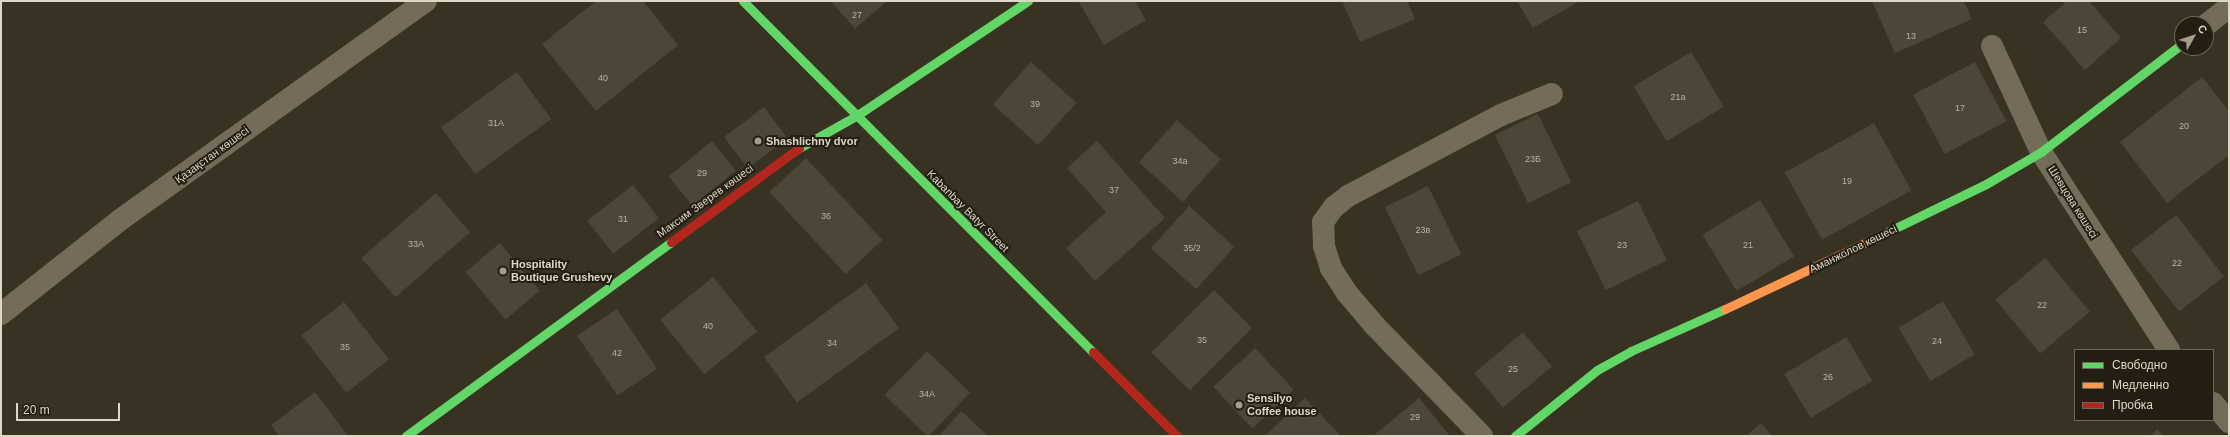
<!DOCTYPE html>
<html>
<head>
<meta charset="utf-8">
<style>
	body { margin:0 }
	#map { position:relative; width:2230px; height:437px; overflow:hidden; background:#383222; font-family:Arial,sans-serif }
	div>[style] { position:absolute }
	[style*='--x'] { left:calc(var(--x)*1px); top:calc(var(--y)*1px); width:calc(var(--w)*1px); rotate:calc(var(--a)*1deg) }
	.building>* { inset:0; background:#4c4638; transform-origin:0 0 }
	.street>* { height:22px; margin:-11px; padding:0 11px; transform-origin:11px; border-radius:11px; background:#746c58 }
	.fast>* { height:9px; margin:-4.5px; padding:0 4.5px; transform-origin:4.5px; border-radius:4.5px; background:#63d668 }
	.slow>* { height:9px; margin:-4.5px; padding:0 4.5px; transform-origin:4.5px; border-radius:4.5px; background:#ff974d }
	.jam>* { height:9px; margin:-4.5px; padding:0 4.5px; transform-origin:4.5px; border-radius:4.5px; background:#b3261e }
	.dots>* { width:11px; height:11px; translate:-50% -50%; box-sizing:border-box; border:2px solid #231e11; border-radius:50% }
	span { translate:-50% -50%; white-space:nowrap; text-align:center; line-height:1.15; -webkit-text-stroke:4px #231e11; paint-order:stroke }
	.number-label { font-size:9px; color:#bab3a2 }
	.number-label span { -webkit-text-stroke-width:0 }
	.poi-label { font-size:11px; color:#ded7c6; font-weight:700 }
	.left { translate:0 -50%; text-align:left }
	.street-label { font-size:11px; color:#ded7c6 }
	.frame { position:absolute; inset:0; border:2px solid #ded7c6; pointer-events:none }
	.legend { position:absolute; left:2074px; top:349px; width:140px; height:72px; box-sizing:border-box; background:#231e11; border:1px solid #6e6859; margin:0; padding:5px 7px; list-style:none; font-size:12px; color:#ded7c6 }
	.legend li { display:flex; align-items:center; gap:8px; height:20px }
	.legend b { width:20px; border:1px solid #6e6859 }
	.north { position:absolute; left:2174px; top:16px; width:40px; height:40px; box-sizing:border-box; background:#231e11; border:1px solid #6e6859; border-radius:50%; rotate:51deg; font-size:11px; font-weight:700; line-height:16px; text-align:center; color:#ded7c6 }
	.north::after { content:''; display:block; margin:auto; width:14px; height:18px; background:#a49d8d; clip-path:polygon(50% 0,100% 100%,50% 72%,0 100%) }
	.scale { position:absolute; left:16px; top:403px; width:104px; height:18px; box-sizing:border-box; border:2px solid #ded7c6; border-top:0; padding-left:5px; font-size:12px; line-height:14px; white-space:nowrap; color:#ded7c6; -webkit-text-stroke:3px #231e11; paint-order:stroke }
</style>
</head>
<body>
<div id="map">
	<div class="building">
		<i style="clip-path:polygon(596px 1px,643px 1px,678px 45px,596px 111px,542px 44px)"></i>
		<i style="clip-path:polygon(831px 1px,887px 1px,855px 29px)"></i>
		<i style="clip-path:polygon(1078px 1px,1135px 1px,1146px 20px,1104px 45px)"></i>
		<i style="clip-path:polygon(1342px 1px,1407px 1px,1415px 19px,1360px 42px)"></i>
		<i style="clip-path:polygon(1517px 1px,1580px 1px,1533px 28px)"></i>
		<i style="clip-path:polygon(1872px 1px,1964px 1px,1972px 19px,1895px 53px)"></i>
		<i style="clip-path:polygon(2067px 1px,2089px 1px,2121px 38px,2085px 70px,2043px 22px)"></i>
		<i style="left:1691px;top:52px;width:64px;height:67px;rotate:59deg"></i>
		<i style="left:1031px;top:62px;width:61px;height:57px;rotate:42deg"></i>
		<i style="left:1975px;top:62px;width:67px;height:70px;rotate:62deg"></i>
		<i style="left:517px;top:72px;width:58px;height:94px;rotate:54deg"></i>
		<i style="clip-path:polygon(2202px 77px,2229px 111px,2229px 155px,2167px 203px,2120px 142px)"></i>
		<i style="left:764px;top:107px;width:39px;height:50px;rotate:53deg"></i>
		<i style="left:1538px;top:114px;width:76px;height:48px;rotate:64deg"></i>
		<i style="left:1177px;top:120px;width:59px;height:57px;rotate:42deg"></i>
		<i style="left:1874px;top:123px;width:77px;height:102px;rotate:61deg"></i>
		<i style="left:712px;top:141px;width:38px;height:56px;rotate:51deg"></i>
		<i style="clip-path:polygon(1097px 141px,1165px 218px,1095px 281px,1066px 248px,1106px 212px,1067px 168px)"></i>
		<i style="left:806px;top:158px;width:112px;height:50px;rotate:47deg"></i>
		<i style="left:633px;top:185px;width:42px;height:58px;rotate:52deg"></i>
		<i style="left:1428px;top:186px;width:76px;height:48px;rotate:64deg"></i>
		<i style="left:436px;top:193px;width:52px;height:99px;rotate:49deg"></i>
		<i style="left:1760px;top:200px;width:66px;height:67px;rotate:59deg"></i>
		<i style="left:1638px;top:201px;width:66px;height:68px;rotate:64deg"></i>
		<i style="left:1189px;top:206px;width:61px;height:57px;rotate:42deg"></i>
		<i style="left:2176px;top:215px;width:78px;height:57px;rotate:52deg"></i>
		<i style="left:500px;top:243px;width:62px;height:45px;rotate:50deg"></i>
		<i style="left:2045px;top:258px;width:70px;height:65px;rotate:50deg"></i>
		<i style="left:713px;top:277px;width:70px;height:68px;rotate:51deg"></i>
		<i style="left:866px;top:283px;width:56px;height:126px;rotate:54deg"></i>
		<i style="left:1214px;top:290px;width:54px;height:88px;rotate:45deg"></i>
		<i style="left:1943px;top:301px;width:62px;height:52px;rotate:59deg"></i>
		<i style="left:344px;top:302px;width:73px;height:54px;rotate:52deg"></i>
		<i style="left:617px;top:309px;width:72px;height:48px;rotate:56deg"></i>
		<i style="left:1523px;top:332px;width:45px;height:64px;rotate:50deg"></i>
		<i style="left:1846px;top:337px;width:51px;height:72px;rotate:59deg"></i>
		<i style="left:1255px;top:348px;width:57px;height:57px;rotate:47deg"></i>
		<i style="left:927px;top:351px;width:60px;height:61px;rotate:44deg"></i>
		<i style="clip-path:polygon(315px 392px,348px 436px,279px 436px,271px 425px)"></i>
		<i style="clip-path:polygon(1305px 398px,1341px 436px,1265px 436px)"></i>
		<i style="clip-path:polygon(1419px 398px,1450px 436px,1373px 436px)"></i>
		<i style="clip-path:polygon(961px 411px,988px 436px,939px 436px)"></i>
		<i style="clip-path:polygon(1761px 423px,1772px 436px,1746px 436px)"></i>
		<i style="clip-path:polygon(2157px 429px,2164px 436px,2150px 436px)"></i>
	</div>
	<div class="street">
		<i style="--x:2206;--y:25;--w:29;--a:-38"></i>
		<i style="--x:1992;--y:46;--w:117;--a:65.2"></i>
		<i style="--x:2041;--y:152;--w:236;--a:57.1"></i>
		<i style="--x:1;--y:314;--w:152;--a:-38.3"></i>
		<i style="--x:120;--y:220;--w:376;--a:-35.6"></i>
		<i style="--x:2213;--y:403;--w:25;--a:50"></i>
		<i style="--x:1482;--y:436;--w:152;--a:-134.2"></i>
		<i style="--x:1376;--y:327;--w:45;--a:-130.5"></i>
		<i style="--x:1347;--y:293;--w:30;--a:-123"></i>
		<i style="--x:1331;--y:268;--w:23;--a:-108"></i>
		<i style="--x:1324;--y:246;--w:24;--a:-92"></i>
		<i style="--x:1323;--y:222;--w:19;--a:-54"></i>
		<i style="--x:1334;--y:207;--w:18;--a:-38"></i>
		<i style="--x:1348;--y:196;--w:173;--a:-27.9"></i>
		<i style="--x:1501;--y:115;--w:55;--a:-22.4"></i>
	</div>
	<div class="fast">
		<i style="--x:743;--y:1;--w:496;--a:45.1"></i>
		<i style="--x:799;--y:148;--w:65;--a:-29.3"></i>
		<i style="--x:856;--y:116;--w:207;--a:-33.8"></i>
		<i style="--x:1877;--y:237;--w:121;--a:-25.9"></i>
		<i style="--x:1986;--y:184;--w:64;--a:-30.2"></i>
		<i style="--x:2041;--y:152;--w:178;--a:-37.5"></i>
		<i style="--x:406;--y:436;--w:328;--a:-36.2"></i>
		<i style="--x:1515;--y:436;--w:105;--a:-38.8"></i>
		<i style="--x:1597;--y:370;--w:39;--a:-29"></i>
		<i style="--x:1631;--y:351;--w:103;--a:-24.1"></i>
	</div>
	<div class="slow">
		<i style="--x:1725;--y:309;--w:168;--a:-25.3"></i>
	</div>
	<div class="jam">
		<i style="--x:671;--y:242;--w:159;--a:-36.3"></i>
		<i style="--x:1093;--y:352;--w:119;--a:45"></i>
	</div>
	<div class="dots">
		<i style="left:758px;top:141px;background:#a49d8d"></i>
		<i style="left:503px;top:271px;background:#a49d8d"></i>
		<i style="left:1239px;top:405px;background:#a49d8d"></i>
	</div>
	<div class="number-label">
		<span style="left:857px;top:15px">27</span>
		<span style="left:2082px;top:30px">15</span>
		<span style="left:1911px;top:36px">13</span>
		<span style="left:603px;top:78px">40</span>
		<span style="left:1678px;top:97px">21а</span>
		<span style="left:1035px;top:104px">39</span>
		<span style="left:1960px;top:108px">17</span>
		<span style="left:496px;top:123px">31А</span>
		<span style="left:2184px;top:126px">20</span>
		<span style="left:1533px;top:159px">23Б</span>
		<span style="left:1180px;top:161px">34а</span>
		<span style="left:702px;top:173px">29</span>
		<span style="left:1847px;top:181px">19</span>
		<span style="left:1114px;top:190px">37</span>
		<span style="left:826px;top:216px">36</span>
		<span style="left:623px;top:219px">31</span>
		<span style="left:1423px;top:230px">23в</span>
		<span style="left:416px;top:244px">33А</span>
		<span style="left:1622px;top:245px">23</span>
		<span style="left:1748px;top:245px">21</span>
		<span style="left:1192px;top:248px">35/2</span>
		<span style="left:2177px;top:263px">22</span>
		<span style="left:2042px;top:305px">22</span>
		<span style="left:708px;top:326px">40</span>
		<span style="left:1202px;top:340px">35</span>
		<span style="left:1937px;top:341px">24</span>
		<span style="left:832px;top:343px">34</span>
		<span style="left:345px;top:347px">35</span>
		<span style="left:617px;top:353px">42</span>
		<span style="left:1513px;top:369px">25</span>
		<span style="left:1828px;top:377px">26</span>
		<span style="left:927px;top:394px">34А</span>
		<span style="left:1415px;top:417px">29</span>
	</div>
	<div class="poi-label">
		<span class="left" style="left:766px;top:141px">Shashlichny dvor</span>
		<span class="left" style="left:511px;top:271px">Hospitality<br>Boutique Grushevy</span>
		<span class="left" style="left:1247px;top:405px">Sensilyo<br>Coffee house</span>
	</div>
	<div class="street-label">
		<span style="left:212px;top:155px;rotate:-36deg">Қазақстан көшесі</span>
		<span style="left:705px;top:201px;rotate:-36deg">Максим Зверев көшесі</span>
		<span style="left:2073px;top:202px;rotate:58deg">Шевцова көшесі</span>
		<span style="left:968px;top:211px;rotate:45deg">Kabanbay Batyr Street</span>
		<span style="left:1853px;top:249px;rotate:-26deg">Аманжолов көшесі</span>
	</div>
	<div class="frame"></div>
	<ul class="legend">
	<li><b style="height:5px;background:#63d668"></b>Свободно</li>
	<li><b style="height:5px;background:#ff974d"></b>Медленно</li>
	<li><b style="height:5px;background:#b3261e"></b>Пробка</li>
	</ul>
	<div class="north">С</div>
	<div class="scale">20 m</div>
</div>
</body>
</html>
